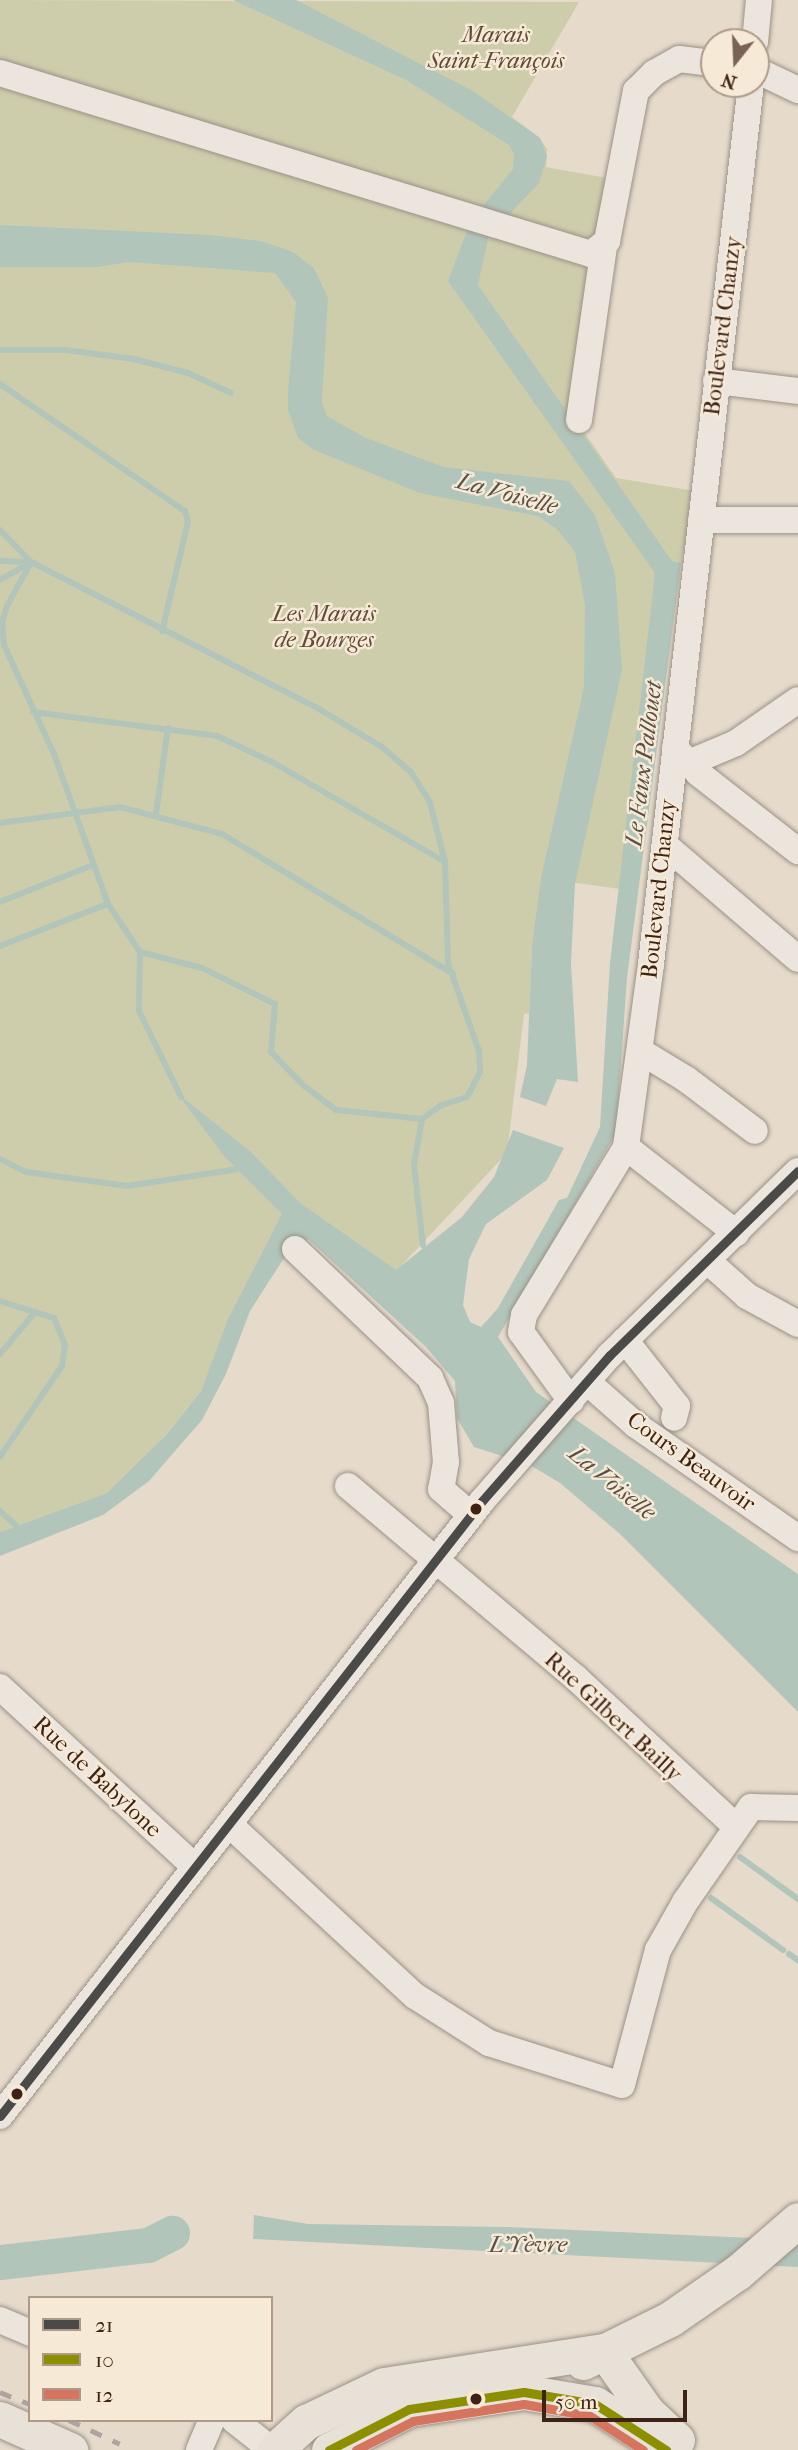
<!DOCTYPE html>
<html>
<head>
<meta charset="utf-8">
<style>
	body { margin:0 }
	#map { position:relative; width:798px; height:2450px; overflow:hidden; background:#e6dbcb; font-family:"IM FELL French Canon",serif }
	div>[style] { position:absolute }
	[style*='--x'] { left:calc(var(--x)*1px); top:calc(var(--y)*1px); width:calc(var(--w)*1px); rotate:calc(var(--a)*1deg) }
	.green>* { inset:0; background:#cdcdac }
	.water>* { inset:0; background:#b2c5bb }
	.stream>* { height:6px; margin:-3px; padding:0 3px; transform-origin:3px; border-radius:3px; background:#b2c5bb }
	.river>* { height:35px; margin:-17.5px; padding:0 17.5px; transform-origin:17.5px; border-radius:17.5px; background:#b2c5bb }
	.roads { filter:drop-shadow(0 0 2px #9b9186) drop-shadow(0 0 2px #9b9186) }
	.minor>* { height:26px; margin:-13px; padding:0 13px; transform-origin:13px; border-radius:13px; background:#ebe5dd }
	.major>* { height:35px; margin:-17.5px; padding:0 17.5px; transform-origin:17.5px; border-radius:17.5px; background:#e7e1d8 }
	.rail>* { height:5px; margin-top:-2.5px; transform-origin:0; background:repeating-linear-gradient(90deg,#aba59d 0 12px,transparent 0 24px) }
	.bus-1>* { height:9px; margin:-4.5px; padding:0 4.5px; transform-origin:4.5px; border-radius:4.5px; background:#4a4a49 }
	.bus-2>* { height:9px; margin:-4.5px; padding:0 4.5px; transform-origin:4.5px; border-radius:4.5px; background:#8b8f00 }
	.bus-3>* { height:9px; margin:-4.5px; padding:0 4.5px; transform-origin:4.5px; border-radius:4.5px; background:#d5745f }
	.dots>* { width:19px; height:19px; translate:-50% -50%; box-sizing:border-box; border:4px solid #f6ead6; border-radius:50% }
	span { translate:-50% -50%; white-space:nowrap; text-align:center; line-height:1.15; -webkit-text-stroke:5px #f6ead6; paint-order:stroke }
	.park-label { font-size:23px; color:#5e4a35; font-style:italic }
	.street-label { font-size:23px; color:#3f2216 }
	.water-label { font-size:24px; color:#5b5045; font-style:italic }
	.legend { position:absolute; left:28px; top:2296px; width:245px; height:126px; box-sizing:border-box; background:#f6ead6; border:2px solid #ad9a89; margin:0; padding:9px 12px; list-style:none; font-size:21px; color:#3f2216 }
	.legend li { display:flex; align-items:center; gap:14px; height:35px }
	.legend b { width:35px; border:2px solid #ad9a89 }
	.north { position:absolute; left:700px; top:28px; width:70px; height:70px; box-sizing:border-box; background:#f6ead6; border:2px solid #ad9a89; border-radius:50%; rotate:198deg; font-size:19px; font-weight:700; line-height:28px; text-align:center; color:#3f2216 }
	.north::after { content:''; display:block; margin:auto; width:24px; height:32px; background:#796355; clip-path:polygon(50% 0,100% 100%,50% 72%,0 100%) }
	.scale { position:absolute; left:542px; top:2390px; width:145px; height:32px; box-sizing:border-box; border:4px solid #3f2216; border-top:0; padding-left:9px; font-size:21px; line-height:24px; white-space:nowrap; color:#3f2216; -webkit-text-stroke:5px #f6ead6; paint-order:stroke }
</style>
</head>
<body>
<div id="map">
	<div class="green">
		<i style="clip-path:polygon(0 0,579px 2px,512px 117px,540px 138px,547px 149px,546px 167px,618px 180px,580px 426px,616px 478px,695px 491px,681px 563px,656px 584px,620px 889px,546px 879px,532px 945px,529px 1013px,524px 1014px,507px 1153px,385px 1283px,300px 1216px,267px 1247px,229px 1319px,201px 1391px,148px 1456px,107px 1493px,0 1532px)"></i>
	</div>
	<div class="water">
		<i style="clip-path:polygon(233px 0,296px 0,473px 91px,540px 138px,547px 157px,539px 183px,504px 220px,478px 212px,513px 169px,514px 154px,509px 145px,406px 80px)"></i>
		<i style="clip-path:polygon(0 225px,210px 235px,261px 241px,293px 252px,314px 268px,328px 298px,322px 403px,327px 416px,366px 438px,444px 467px,569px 481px,595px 515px,615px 573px,622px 670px,575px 884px,571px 963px,578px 1082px,557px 1079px,546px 1106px,520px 1097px,527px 1065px,532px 945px,541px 878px,584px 687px,585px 605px,575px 552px,557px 529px,537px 516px,420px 493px,314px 450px,298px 438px,288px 410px,288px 391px,296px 302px,275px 273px,129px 262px,97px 267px,0 267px)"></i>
		<i style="clip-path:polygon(468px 228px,489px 234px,478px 285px,672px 561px,681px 563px,627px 978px,616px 1133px,498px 1337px,536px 1392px,798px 1574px,798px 1712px,620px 1534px,560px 1483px,530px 1465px,474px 1447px,457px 1418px,455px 1381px,426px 1347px,308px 1239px,286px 1255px,250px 1311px,226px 1374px,202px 1420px,149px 1481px,103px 1515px,0 1556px,0 1532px,107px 1493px,164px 1437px,201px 1391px,228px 1319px,282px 1214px,224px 1156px,177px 1093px,251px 1152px,300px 1203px,396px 1270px,462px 1217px,494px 1177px,513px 1130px,564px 1148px,547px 1180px,486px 1224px,469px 1259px,463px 1305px,470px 1322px,481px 1327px,498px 1308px,559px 1200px,567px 1198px,600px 1127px,610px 963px,655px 573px,448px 281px)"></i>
		<i style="clip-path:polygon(254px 2215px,308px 2224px,506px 2227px,798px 2240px,798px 2267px,253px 2239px)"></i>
	</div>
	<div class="stream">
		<i style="--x:0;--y:350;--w:65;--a:0"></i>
		<i style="--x:65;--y:350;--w:70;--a:7.4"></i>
		<i style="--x:134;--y:359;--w:56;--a:14.5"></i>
		<i style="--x:188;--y:373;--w:47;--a:24.9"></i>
		<i style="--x:0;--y:384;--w:224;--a:34.5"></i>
		<i style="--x:185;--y:511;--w:11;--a:75"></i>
		<i style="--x:188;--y:522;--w:112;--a:103.4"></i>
		<i style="--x:0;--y:530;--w:45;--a:45.9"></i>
		<i style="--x:31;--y:562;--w:323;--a:27"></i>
		<i style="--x:319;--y:709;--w:74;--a:31.1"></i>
		<i style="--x:382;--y:747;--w:38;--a:41"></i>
		<i style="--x:411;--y:772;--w:36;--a:58"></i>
		<i style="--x:430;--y:803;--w:61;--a:75.7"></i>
		<i style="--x:445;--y:862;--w:101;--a:88.3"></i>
		<i style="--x:448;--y:963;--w:93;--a:70.6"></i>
		<i style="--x:479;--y:1051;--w:21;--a:87"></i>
		<i style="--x:480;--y:1072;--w:28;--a:117"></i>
		<i style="--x:467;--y:1097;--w:28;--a:162"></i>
		<i style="--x:440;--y:1106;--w:22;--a:144"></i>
		<i style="--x:422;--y:1119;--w:86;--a:-174"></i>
		<i style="--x:336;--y:1110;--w:40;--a:-143"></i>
		<i style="--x:304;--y:1086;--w:47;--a:-134.1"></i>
		<i style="--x:271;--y:1052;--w:48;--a:-85.2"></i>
		<i style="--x:275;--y:1004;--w:81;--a:-153.7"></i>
		<i style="--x:202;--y:968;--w:64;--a:-165.5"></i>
		<i style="--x:0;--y:561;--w:29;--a:2"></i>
		<i style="--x:31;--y:562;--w:50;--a:118.6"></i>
		<i style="--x:7;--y:606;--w:17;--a:107"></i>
		<i style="--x:2;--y:622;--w:23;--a:85"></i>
		<i style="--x:4;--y:645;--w:120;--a:65.4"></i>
		<i style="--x:54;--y:754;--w:159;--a:70.2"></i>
		<i style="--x:108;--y:904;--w:58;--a:56.3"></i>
		<i style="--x:140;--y:952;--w:59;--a:91"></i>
		<i style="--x:139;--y:1011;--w:96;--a:64"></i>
		<i style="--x:0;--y:580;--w:34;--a:-30"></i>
		<i style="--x:33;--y:712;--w:186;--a:7.4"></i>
		<i style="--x:217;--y:736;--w:61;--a:25.3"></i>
		<i style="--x:272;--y:762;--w:200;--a:30"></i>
		<i style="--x:156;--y:814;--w:87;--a:-82.1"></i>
		<i style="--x:0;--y:823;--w:121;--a:-7.6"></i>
		<i style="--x:120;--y:807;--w:106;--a:14.8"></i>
		<i style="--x:222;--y:834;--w:270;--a:31.2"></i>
		<i style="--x:0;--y:902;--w:100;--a:-21.7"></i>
		<i style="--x:0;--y:946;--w:116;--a:-21.3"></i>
		<i style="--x:422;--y:1119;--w:47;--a:99.9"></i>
		<i style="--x:414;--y:1165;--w:81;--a:83.6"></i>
		<i style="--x:0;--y:1159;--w:29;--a:27"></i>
		<i style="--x:26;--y:1172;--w:102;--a:7.9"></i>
		<i style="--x:127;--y:1186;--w:119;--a:-8.7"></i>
		<i style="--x:0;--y:1301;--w:57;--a:17.5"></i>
		<i style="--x:54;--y:1318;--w:29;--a:68"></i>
		<i style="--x:65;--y:1345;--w:21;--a:98"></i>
		<i style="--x:62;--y:1366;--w:110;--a:124.3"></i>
		<i style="--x:0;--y:1354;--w:55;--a:-50.2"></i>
		<i style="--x:0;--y:1511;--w:25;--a:42"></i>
		<i style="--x:740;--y:1857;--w:72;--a:35.9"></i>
		<i style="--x:711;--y:1898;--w:89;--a:35.8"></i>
		<i style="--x:789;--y:1954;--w:11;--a:34"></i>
	</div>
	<div class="river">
		<i style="--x:0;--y:2262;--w:149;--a:-6.6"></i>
		<i style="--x:148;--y:2245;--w:27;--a:-27"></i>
	</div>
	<div class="roads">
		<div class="minor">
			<i style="--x:755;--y:42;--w:42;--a:-84.6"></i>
			<i style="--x:756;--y:70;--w:47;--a:25.5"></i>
			<i style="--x:0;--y:73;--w:618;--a:17.03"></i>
			<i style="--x:591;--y:254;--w:21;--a:-39"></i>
			<i style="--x:607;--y:241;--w:153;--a:-79.1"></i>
			<i style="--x:636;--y:91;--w:25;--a:-45"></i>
			<i style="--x:654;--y:73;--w:29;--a:-29"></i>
			<i style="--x:679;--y:59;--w:35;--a:7"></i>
			<i style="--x:716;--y:381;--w:83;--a:7"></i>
			<i style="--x:579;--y:420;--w:175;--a:-81.8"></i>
			<i style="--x:701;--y:520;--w:97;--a:0"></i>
			<i style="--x:675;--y:748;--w:34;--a:47"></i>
			<i style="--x:698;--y:773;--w:127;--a:38"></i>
			<i style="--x:691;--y:762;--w:49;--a:-22.9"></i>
			<i style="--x:736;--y:743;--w:75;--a:-34.7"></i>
			<i style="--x:665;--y:845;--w:175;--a:40.6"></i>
			<i style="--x:640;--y:1051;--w:54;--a:31.3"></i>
			<i style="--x:686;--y:1079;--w:86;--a:37"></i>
			<i style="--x:626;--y:1147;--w:140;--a:38"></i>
			<i style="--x:295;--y:1249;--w:187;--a:43.7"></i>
			<i style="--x:430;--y:1378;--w:27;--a:66"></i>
			<i style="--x:441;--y:1403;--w:59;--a:85.2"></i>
			<i style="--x:446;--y:1462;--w:27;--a:100"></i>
			<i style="--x:441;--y:1489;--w:40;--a:41"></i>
			<i style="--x:708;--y:1261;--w:52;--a:41.9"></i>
			<i style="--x:747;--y:1296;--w:58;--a:28.8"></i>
			<i style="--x:625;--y:1340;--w:84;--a:51.8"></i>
			<i style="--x:677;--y:1406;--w:12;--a:104"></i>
			<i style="--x:587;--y:1382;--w:65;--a:41.3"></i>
			<i style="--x:636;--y:1425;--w:198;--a:34.9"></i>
			<i style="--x:571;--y:1401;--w:85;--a:-125.9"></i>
			<i style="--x:521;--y:1332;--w:17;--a:-80"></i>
			<i style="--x:524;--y:1315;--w:197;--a:-58.7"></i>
			<i style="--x:626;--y:1147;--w:185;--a:-82.2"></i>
			<i style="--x:651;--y:964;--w:886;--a:-83.52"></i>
			<i style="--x:348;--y:1486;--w:298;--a:40.1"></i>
			<i style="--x:576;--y:1678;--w:217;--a:42.9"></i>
			<i style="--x:0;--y:1687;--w:265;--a:42.7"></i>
			<i style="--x:229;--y:1824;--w:253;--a:42.8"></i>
			<i style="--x:415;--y:1996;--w:88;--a:32.4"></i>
			<i style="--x:489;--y:2043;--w:139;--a:17.5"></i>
			<i style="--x:622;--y:2085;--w:140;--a:-75.1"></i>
			<i style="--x:658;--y:1950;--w:55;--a:-60.6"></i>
			<i style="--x:685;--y:1902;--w:116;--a:-55.2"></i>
			<i style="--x:751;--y:1807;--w:47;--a:1.2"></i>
			<i style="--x:0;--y:2116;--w:781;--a:-51.91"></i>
			<i style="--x:482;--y:1501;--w:194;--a:-48.8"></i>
			<i style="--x:610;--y:1355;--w:263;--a:-44.4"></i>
			<i style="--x:0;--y:2320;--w:33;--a:23"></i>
			<i style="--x:234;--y:2420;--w:48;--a:38.3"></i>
			<i style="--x:199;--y:2450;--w:33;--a:-67"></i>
		</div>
		<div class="major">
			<i style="--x:604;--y:2351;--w:75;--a:54.8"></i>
			<i style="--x:647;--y:2412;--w:41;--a:43"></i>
			<i style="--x:583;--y:2362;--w:97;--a:-26.3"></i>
			<i style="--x:670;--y:2319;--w:83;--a:-34.7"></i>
			<i style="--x:738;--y:2272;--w:79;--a:-40.9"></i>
			<i style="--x:0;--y:2419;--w:77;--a:23.9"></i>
			<i style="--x:275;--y:2450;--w:42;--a:-42.1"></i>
			<i style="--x:306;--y:2422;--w:86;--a:-25.4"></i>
			<i style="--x:384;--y:2385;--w:223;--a:-8.8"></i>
			<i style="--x:329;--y:2450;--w:90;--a:-27.1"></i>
			<i style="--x:409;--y:2409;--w:116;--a:-8.4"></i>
			<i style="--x:524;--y:2392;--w:72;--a:9.6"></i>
			<i style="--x:595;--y:2404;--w:85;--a:32.9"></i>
		</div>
	</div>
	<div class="rail">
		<i style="--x:0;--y:2392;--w:32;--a:22"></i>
		<i style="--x:69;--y:2420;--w:56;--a:25.2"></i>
	</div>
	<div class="bus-1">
		<i style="--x:0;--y:2116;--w:781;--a:-51.91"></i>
		<i style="--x:482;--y:1501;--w:194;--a:-48.8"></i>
		<i style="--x:610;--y:1355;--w:263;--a:-44.4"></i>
	</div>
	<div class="bus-2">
		<i style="--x:329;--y:2450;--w:90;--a:-27.1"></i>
		<i style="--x:409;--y:2409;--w:116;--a:-8.4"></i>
		<i style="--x:524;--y:2392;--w:72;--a:9.6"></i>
		<i style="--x:595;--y:2404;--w:85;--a:32.9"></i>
	</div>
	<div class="bus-3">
		<i style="--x:356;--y:2450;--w:64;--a:-27"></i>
		<i style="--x:413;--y:2421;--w:112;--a:-8.7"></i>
		<i style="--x:524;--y:2404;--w:67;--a:10.3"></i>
		<i style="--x:590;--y:2416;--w:63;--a:32.7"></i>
	</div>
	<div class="dots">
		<i style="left:476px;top:1509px;background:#3f2216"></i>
		<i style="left:17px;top:2094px;background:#3f2216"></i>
		<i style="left:476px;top:2399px;background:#3f2216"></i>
	</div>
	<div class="park-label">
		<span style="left:496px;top:48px">Marais<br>Saint-François</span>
		<span style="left:324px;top:627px">Les Marais<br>de Bourges</span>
	</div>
	<div class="street-label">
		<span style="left:723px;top:326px;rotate:-83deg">Boulevard Chanzy</span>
		<span style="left:659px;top:889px;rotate:-84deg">Boulevard Chanzy</span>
		<span style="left:691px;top:1462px;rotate:36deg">Cours Beauvoir</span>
		<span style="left:613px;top:1717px;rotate:43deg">Rue Gilbert Bailly</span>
		<span style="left:97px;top:1777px;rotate:43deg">Rue de Babylone</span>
	</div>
	<div class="water-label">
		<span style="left:507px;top:494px;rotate:15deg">La Voiselle</span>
		<span style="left:644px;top:764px;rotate:-83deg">Le Faux Pallouet</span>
		<span style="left:612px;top:1483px;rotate:39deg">La Voiselle</span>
		<span style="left:528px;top:2245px">L'Yèvre</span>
	</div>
	<ul class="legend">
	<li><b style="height:9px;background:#4a4a49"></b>21</li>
	<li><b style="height:9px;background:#8b8f00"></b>10</li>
	<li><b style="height:9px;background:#d5745f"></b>12</li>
	</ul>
	<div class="north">N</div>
	<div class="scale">50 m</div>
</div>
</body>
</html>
